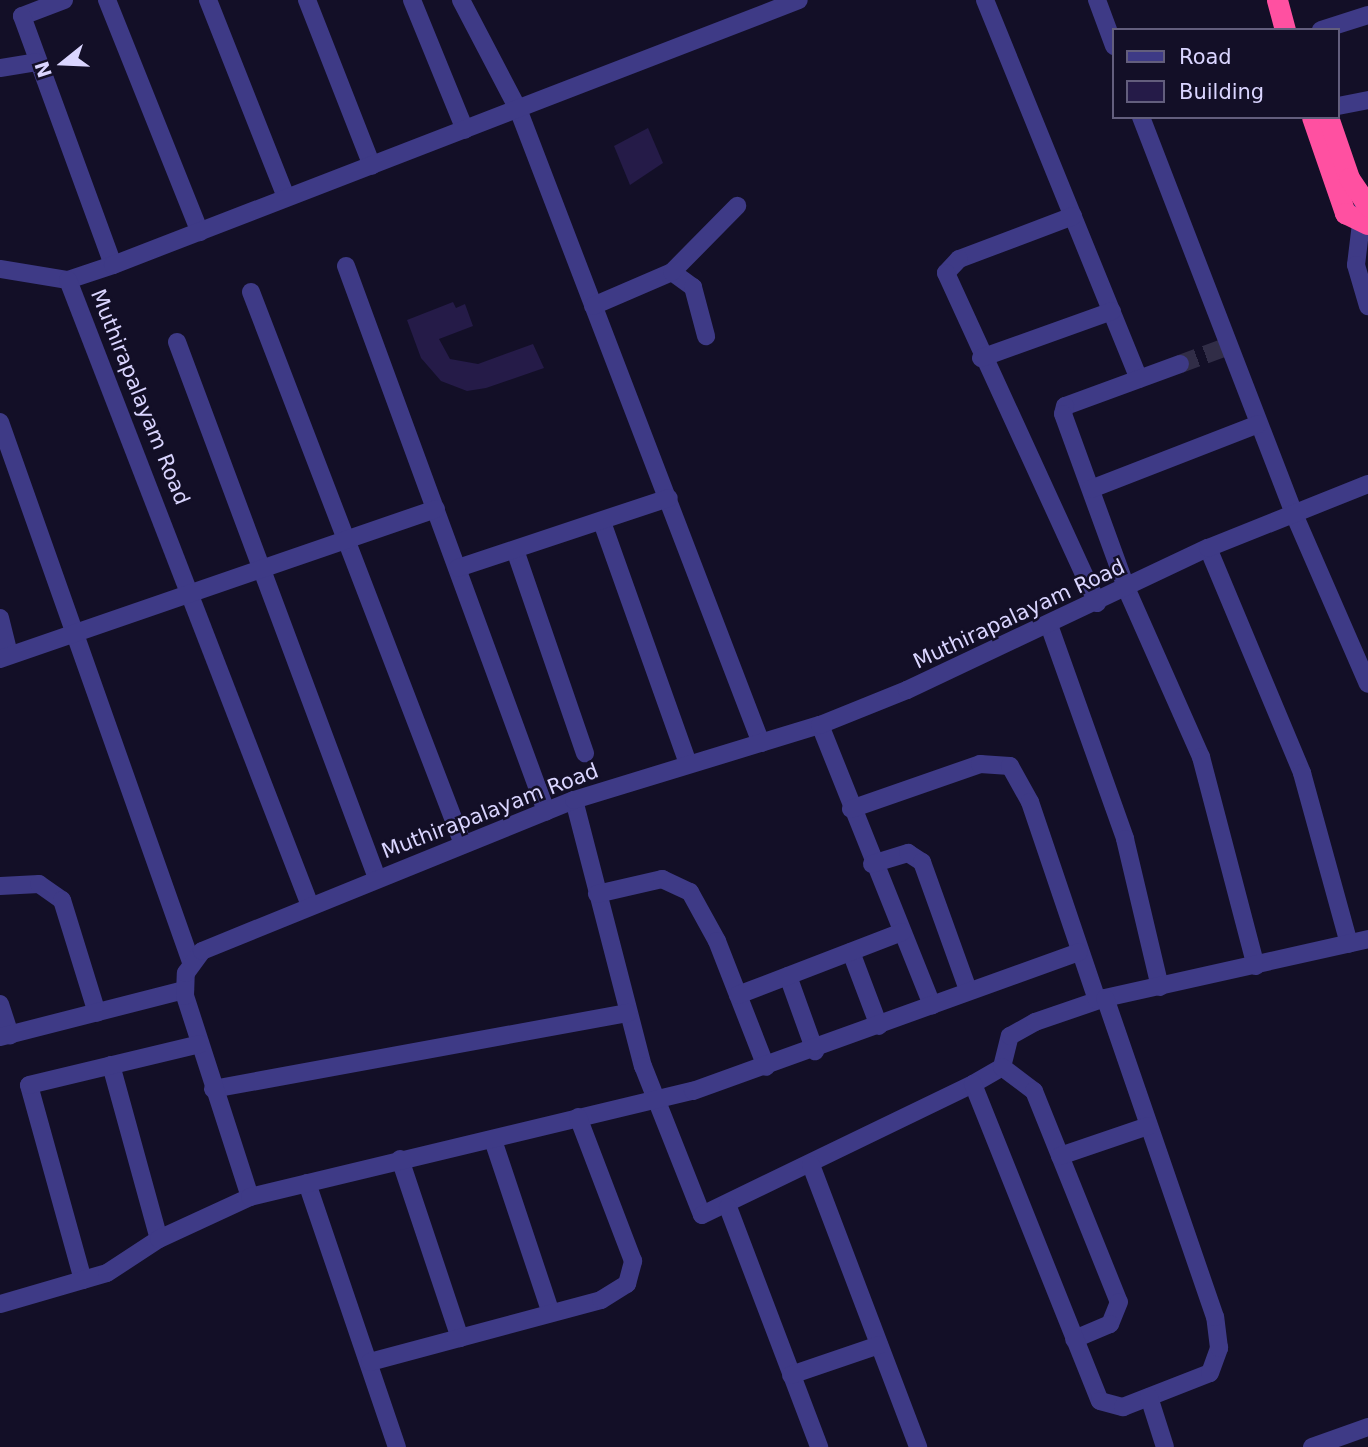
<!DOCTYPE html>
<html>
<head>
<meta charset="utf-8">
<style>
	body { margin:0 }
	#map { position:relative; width:1368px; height:1447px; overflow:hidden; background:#130f27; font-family:"DejaVu Sans",sans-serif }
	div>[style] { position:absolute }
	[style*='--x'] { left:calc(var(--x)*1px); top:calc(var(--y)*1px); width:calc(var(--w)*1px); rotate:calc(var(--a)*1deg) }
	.building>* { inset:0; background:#251b48 }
	.minor-tunnel>* { height:18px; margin-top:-9px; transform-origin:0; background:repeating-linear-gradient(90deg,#312d47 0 18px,transparent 0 27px) }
	.minor>* { height:18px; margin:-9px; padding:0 9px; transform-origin:9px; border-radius:9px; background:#3e3a86 }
	.highway>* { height:21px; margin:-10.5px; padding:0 10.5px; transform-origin:10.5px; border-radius:10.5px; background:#ff50a1 }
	span { translate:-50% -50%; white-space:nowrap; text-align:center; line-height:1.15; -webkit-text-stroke:5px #130f27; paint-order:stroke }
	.street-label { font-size:21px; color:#dad5ff }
	.legend { position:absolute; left:1112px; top:28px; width:228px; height:91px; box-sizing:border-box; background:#130f27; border:2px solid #635e7d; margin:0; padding:9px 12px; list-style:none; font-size:21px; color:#dad5ff }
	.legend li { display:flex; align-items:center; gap:14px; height:35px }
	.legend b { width:35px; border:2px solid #635e7d }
	.north { position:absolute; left:28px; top:28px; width:70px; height:70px; -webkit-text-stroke:5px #130f27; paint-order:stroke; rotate:252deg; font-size:19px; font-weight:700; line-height:28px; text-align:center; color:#dad5ff }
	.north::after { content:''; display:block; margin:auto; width:24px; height:32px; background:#dad5ff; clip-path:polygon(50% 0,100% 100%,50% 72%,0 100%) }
</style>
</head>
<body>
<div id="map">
	<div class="building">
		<i style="clip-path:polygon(648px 128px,663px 163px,630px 185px,614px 146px)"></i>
		<i style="clip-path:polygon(453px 302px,456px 308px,465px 304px,473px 326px,439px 339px,450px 359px,478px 364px,533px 344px,544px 368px,486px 388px,467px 391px,441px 381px,421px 358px,407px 320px)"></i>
	</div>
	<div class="minor-tunnel">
		<i style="--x:1180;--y:364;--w:52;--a:-20.2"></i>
	</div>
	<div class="minor">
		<i style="--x:64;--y:0;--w:45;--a:159.1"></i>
		<i style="--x:22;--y:16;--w:265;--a:69.9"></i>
		<i style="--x:107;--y:0;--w:250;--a:68.2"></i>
		<i style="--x:208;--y:0;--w:212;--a:68.4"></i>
		<i style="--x:307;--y:0;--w:178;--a:68.6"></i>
		<i style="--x:412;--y:0;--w:140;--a:67.8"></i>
		<i style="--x:461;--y:0;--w:123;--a:62.4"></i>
		<i style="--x:518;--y:109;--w:679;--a:69.03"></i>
		<i style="--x:985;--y:0;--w:409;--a:67.9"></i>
		<i style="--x:1097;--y:0;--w:49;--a:69.7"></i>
		<i style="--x:1321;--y:30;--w:49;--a:-17.7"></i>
		<i style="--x:0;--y:68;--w:37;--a:-9"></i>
		<i style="--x:1338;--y:106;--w:31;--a:-11"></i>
		<i style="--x:1141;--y:117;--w:425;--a:68.9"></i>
		<i style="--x:1294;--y:514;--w:185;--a:66.5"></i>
		<i style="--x:1363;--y:207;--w:58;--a:96.9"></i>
		<i style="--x:1356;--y:265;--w:43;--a:73.7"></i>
		<i style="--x:1073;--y:216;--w:122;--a:159.3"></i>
		<i style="--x:959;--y:259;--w:19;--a:133"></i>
		<i style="--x:946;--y:273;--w:363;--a:65.4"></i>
		<i style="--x:346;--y:266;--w:581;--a:69.85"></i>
		<i style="--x:0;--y:269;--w:69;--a:9.2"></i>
		<i style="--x:68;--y:280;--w:47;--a:-18.4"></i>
		<i style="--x:113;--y:265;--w:735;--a:-21.12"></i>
		<i style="--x:672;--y:272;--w:26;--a:36"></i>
		<i style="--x:693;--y:287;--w:51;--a:75.1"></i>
		<i style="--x:68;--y:280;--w:668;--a:68.85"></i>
		<i style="--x:251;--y:292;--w:591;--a:68.99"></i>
		<i style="--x:593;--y:306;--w:86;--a:-23.3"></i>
		<i style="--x:672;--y:272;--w:93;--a:-45.4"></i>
		<i style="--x:177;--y:342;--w:572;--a:69.54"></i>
		<i style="--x:981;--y:358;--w:139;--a:-19.7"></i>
		<i style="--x:1180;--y:364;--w:122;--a:159.9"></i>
		<i style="--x:1065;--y:406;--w:8;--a:104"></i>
		<i style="--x:1063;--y:414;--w:187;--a:70"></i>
		<i style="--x:1127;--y:590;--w:183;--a:66.1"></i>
		<i style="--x:1201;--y:757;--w:216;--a:75.3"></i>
		<i style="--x:0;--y:422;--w:573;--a:70.52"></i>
		<i style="--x:1091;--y:489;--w:180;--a:-21.2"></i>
		<i style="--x:602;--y:522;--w:257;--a:70.4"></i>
		<i style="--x:1208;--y:548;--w:244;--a:67.3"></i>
		<i style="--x:1302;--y:773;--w:177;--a:74.6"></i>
		<i style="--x:515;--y:550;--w:215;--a:71"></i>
		<i style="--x:458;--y:568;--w:222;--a:-18.4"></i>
		<i style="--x:0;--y:618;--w:36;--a:76"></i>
		<i style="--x:1049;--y:625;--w:227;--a:70.4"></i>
		<i style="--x:1125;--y:839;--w:152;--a:76.7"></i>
		<i style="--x:0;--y:659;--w:461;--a:-19"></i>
		<i style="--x:820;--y:725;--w:302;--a:68.2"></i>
		<i style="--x:574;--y:800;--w:275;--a:75.5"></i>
		<i style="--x:643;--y:1066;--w:160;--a:68.4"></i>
		<i style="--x:702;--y:1215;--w:301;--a:-25.8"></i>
		<i style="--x:973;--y:1084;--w:34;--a:-30"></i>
		<i style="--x:1002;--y:1067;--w:32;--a:-76"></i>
		<i style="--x:1010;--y:1036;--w:29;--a:-29"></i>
		<i style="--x:1035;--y:1022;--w:74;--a:-18.9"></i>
		<i style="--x:1105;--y:998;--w:270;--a:-12.6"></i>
		<i style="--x:851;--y:809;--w:137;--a:-19.2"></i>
		<i style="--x:980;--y:764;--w:30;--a:4"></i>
		<i style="--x:1010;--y:766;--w:41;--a:60.9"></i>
		<i style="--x:1030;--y:802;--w:209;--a:71.3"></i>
		<i style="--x:872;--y:864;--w:38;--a:-17"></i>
		<i style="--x:908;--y:853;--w:17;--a:33"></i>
		<i style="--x:922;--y:862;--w:136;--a:70.2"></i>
		<i style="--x:0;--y:886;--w:39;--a:-3"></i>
		<i style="--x:39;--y:884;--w:28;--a:35"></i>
		<i style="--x:62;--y:900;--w:118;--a:72.8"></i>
		<i style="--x:597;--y:894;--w:67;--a:-13"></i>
		<i style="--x:662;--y:879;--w:31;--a:25"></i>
		<i style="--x:690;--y:892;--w:56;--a:61.1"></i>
		<i style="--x:717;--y:941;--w:135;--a:68.7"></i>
		<i style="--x:851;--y:952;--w:79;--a:69.3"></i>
		<i style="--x:788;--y:976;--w:80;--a:70.2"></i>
		<i style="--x:738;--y:995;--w:176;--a:-21"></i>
		<i style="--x:0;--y:1004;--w:33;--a:72"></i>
		<i style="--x:0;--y:1037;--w:191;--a:-14.3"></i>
		<i style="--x:111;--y:1065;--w:180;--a:74.6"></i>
		<i style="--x:1002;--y:1067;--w:40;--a:37"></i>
		<i style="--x:1034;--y:1091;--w:227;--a:68.1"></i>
		<i style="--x:1119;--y:1302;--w:24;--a:112"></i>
		<i style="--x:1110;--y:1324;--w:39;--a:157"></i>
		<i style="--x:973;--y:1084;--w:341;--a:68.2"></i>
		<i style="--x:1100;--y:1401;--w:24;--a:15"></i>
		<i style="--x:1123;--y:1407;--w:93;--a:-21.3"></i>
		<i style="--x:1210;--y:1373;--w:27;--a:-70"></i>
		<i style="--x:1219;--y:1348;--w:31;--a:-97"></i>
		<i style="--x:1215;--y:1317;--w:337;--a:-109"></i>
		<i style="--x:213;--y:1089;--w:422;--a:-10.4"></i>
		<i style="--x:493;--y:1140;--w:182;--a:71.5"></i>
		<i style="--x:1060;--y:1156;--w:93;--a:-18.8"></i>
		<i style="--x:400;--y:1159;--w:189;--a:71.5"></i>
		<i style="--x:811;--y:1165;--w:302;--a:69.2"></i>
		<i style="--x:307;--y:1183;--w:279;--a:71.2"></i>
		<i style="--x:250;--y:1197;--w:211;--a:-107.9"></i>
		<i style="--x:185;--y:996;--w:23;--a:-88"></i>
		<i style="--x:186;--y:973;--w:27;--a:-54"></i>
		<i style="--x:202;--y:951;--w:401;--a:-22.1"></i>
		<i style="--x:574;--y:800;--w:257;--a:-17"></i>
		<i style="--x:820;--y:725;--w:94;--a:-21.9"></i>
		<i style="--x:907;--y:690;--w:333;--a:-25.3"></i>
		<i style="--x:1208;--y:548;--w:172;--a:-21.8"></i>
		<i style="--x:728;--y:1207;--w:257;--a:69.2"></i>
		<i style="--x:83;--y:1280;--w:202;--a:-105.5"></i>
		<i style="--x:29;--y:1085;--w:176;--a:-13.5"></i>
		<i style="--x:0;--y:1304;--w:111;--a:-16.2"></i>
		<i style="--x:107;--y:1273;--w:62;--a:-33.2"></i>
		<i style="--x:159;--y:1239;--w:100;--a:-24.8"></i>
		<i style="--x:250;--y:1197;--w:456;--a:-13.5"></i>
		<i style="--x:693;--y:1091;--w:410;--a:-19.8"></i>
		<i style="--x:370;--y:1362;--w:239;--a:-15"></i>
		<i style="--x:601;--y:1300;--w:31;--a:-32"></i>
		<i style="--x:627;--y:1284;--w:24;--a:-75"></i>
		<i style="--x:633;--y:1261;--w:154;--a:-110.9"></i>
		<i style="--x:791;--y:1375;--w:93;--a:-18.8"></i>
		<i style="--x:1149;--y:1397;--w:52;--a:72.3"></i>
		<i style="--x:1312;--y:1447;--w:59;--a:-19.7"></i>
	</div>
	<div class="highway">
		<i style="--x:1277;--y:0;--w:31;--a:75"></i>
		<i style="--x:1312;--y:117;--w:102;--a:71"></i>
		<i style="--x:1345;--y:213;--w:25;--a:26"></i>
		<i style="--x:1328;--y:117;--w:65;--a:71"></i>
		<i style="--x:1349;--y:178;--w:34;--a:56"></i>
	</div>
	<div class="street-label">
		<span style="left:140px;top:397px;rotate:68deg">Muthirapalayam Road</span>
		<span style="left:1019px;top:614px;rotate:-25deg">Muthirapalayam Road</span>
		<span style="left:490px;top:811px;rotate:-21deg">Muthirapalayam Road</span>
	</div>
	<ul class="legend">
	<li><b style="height:9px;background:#3e3a86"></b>Road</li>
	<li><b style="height:19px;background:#251b48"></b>Building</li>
	</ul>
	<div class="north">N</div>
</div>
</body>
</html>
